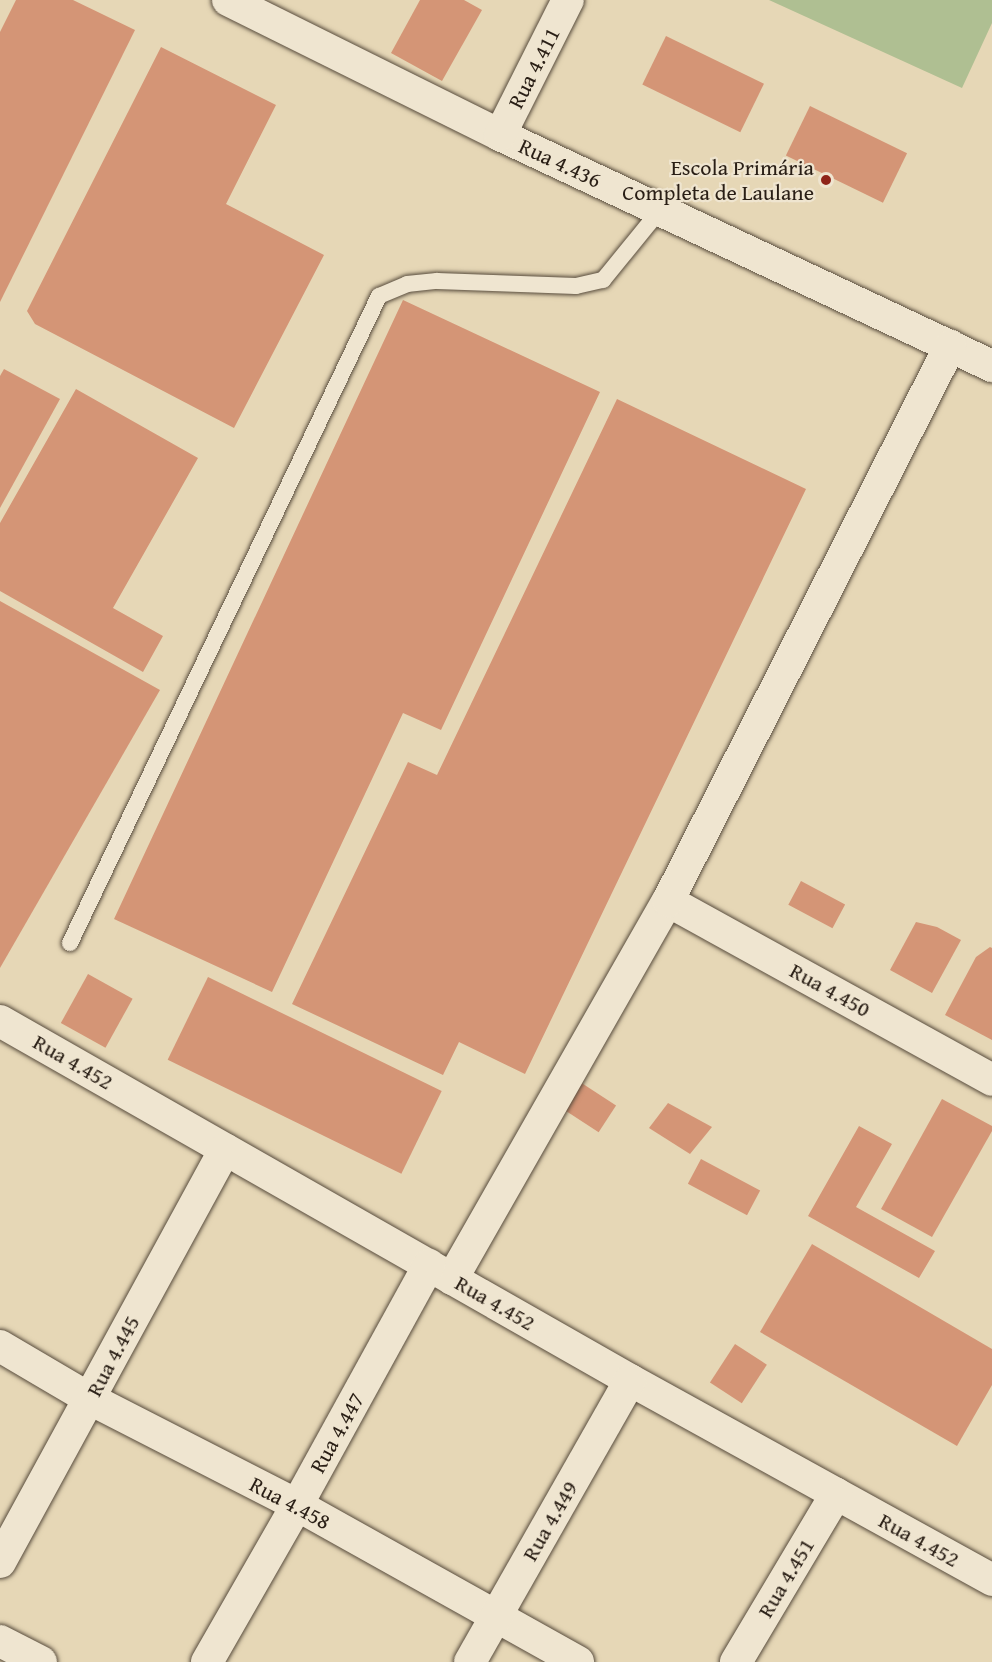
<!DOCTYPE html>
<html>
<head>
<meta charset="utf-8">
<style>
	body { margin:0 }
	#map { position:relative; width:992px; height:1662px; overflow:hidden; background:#e6d7b6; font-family:"Gentium Book Plus",serif }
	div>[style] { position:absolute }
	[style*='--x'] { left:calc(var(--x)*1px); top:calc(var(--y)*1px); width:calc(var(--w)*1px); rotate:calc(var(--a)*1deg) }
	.green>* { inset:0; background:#afbf92 }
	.building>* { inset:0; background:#d49576; transform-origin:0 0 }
	.roads { filter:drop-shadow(0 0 2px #584c3d) drop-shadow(0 0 2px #584c3d) }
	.service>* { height:16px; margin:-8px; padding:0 8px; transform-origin:8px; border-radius:8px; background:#efe5d0 }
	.minor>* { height:32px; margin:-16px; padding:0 16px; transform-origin:16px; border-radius:16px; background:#efe5d0 }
	.dots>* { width:16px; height:16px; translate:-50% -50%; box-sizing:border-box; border:3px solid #efe5d0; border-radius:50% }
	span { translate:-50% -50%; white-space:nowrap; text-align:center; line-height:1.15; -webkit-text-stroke:4.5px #efe5d0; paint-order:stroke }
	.street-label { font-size:22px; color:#291e15 }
	.poi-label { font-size:22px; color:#291e15 }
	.right { translate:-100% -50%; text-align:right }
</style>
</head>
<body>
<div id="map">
	<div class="green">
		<i style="clip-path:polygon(769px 0,992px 0,992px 23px,962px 88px)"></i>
	</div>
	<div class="building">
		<i style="clip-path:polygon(16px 0,73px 0,135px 30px,0 302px,0 32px)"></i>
		<i style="clip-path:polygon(420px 0,464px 0,482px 10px,442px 81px,391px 53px)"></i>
		<i style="left:666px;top:36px;width:109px;height:54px;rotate:26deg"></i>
		<i style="clip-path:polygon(161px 47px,276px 105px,226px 204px,324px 255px,234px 428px,35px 324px,27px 311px)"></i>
		<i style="left:810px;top:106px;width:108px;height:55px;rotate:26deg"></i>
		<i style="clip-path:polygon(403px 300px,600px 392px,441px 730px,403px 713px,272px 992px,114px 919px)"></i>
		<i style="clip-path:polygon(4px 369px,60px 399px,0 508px,0 376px)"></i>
		<i style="clip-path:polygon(76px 389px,198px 458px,113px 608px,163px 636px,143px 672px,0 591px,0 523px)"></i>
		<i style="clip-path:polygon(617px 399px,806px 489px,525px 1074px,459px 1042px,443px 1075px,292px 1004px,408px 762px,437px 775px)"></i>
		<i style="clip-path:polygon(0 601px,160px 690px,0 968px)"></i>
		<i style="left:801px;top:881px;width:50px;height:27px;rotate:28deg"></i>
		<i style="clip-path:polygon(916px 922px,937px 927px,961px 940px,932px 993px,890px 970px)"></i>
		<i style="clip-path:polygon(990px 947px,992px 948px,992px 1040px,945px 1015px,976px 957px)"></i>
		<i style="left:88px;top:974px;width:51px;height:56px;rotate:29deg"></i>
		<i style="left:208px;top:977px;width:260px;height:92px;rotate:26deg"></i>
		<i style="left:580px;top:1082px;width:43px;height:32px;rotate:33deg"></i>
		<i style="clip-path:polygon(942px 1099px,992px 1126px,992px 1131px,932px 1237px,881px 1209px)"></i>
		<i style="clip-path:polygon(668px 1103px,712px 1127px,690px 1154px,649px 1128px)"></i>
		<i style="clip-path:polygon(859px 1126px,892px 1144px,856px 1207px,935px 1251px,919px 1278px,808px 1216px)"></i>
		<i style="left:701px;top:1159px;width:67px;height:28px;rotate:28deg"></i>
		<i style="clip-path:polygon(812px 1244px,992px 1349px,992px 1385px,957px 1446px,760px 1332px)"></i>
		<i style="left:735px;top:1344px;width:38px;height:46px;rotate:33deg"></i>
	</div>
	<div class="roads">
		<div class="service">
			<i style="--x:70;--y:943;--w:717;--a:-64.47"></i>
			<i style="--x:379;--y:296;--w:30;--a:-23"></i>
			<i style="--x:407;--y:284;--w:30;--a:-6"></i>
			<i style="--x:437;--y:281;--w:139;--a:2.1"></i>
			<i style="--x:576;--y:286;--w:28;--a:-13"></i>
			<i style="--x:603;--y:280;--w:90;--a:-50.8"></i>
		</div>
		<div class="minor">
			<i style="--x:228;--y:0;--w:304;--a:26.4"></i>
			<i style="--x:500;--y:135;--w:544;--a:25.15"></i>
			<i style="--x:500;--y:135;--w:151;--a:-63.3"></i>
			<i style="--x:668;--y:901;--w:370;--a:28.9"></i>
			<i style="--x:0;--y:1021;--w:725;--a:29.68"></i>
			<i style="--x:630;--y:1380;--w:414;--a:28.9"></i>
			<i style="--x:452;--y:1279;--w:435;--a:-60.3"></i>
			<i style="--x:668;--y:901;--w:623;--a:-63.06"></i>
			<i style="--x:0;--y:1346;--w:104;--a:30.5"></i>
			<i style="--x:90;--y:1399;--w:233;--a:27.1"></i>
			<i style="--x:297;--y:1505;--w:322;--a:29.2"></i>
			<i style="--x:0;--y:1562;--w:470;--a:-61.4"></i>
			<i style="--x:0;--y:1641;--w:46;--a:27.1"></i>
			<i style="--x:207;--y:1662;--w:181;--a:-60.2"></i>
			<i style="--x:297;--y:1505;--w:274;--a:-61.2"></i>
			<i style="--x:470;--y:1662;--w:324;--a:-60.4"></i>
			<i style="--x:736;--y:1662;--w:196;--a:-59.2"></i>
		</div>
	</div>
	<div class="dots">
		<i style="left:826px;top:180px;background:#8f2418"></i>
	</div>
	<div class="street-label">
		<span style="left:534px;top:68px;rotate:-63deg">Rua 4.411</span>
		<span style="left:560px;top:163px;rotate:25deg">Rua 4.436</span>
		<span style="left:830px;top:990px;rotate:29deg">Rua 4.450</span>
		<span style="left:73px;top:1062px;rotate:30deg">Rua 4.452</span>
		<span style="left:495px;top:1303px;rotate:30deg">Rua 4.452</span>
		<span style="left:113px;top:1356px;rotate:-62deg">Rua 4.445</span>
		<span style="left:337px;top:1433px;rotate:-61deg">Rua 4.447</span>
		<span style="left:290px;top:1503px;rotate:28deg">Rua 4.458</span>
		<span style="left:550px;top:1521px;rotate:-60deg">Rua 4.449</span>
		<span style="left:919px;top:1540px;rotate:29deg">Rua 4.452</span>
		<span style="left:786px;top:1578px;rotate:-59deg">Rua 4.451</span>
	</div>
	<div class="poi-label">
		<span class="right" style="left:814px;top:180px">Escola Primária<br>Completa de Laulane</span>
	</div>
</div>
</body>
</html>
